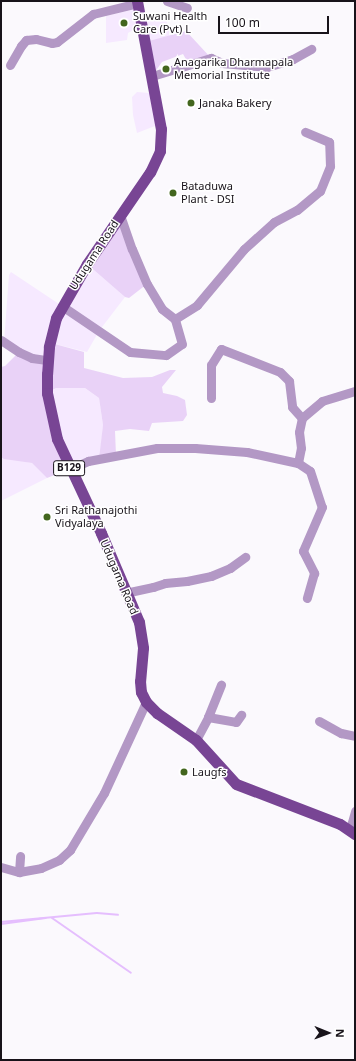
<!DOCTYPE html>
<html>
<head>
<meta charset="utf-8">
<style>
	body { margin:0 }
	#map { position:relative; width:356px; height:1061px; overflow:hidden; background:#fbf9fd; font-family:"Noto Sans",sans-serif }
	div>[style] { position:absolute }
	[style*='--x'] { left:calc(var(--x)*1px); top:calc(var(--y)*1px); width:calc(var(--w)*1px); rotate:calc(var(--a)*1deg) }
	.built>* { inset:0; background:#f6e9ff }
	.green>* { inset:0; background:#e9d2f7 }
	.stream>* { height:2px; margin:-1px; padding:0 1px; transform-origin:1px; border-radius:1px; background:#e5befe }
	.minor>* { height:9px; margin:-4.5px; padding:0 4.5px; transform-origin:4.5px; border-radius:4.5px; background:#b398c5 }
	.major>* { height:11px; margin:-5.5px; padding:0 5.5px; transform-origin:5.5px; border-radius:5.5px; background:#784594 }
	.dots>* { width:11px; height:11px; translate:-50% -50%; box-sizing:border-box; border:2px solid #fff; border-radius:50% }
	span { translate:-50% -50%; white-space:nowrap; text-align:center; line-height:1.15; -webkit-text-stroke:3px #fff; paint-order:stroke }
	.shield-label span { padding:1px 3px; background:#fff; border:1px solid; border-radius:3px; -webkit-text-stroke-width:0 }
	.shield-label { font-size:10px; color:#18131a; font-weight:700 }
	.poi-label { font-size:11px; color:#18131a }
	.left { translate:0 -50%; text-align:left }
	.street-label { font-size:11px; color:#18131a }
	.frame { position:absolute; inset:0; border:2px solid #18131a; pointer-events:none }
	.north { position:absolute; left:308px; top:1013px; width:40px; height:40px; -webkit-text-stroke:3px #fff; paint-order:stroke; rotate:91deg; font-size:11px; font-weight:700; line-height:16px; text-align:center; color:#18131a }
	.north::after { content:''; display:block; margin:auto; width:14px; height:18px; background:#18131a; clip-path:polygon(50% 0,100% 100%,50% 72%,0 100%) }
	.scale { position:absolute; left:218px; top:16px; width:111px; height:18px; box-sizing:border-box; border:2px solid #18131a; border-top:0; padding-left:5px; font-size:12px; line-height:14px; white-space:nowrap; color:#18131a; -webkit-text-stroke:3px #fff; paint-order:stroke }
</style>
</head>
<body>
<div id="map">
	<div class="built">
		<i style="clip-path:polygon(139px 8px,141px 21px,166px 20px,169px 29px,169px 36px,145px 42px,144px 32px,135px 29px,128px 33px,127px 40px,106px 43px,106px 16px)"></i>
		<i style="clip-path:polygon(153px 87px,160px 124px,137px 133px,133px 115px,132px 97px,137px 92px,149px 93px)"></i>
		<i style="clip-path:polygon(87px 264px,125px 297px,99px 331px,87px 352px,51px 343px,47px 360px,4px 342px,9px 275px,11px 272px,62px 306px)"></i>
		<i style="clip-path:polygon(56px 388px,85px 388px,99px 398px,103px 425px,100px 457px,70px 461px,64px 448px,52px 391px)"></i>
		<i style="clip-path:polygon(1px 457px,32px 463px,47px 478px,1px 501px)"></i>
	</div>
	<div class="green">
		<i style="clip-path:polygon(186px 31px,211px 58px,188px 63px,183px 54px,162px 62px,152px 76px,145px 42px)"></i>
		<i style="clip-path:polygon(120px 215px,147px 284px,129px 298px,125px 297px,87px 264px)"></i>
		<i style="clip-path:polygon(51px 343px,84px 352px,84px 368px,123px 378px,152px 377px,170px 370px,176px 370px,162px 387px,163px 393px,177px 396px,185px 400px,187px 415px,183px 421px,152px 423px,149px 431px,130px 429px,115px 431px,116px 455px,99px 459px,103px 425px,99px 398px,85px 388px,56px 388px,47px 393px,70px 469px,47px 478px,32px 463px,4px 459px,1px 457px,1px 367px,5px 366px,19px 352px,47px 360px)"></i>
	</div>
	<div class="stream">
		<i style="--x:52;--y:918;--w:96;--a:34.8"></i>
		<i style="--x:1;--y:922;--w:96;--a:-5.4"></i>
		<i style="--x:97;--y:913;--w:21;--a:5"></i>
		<i style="--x:1;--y:924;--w:45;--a:-7.6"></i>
	</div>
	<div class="minor">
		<i style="--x:167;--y:1;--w:21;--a:19"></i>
		<i style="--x:10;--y:65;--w:22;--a:-60"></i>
		<i style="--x:21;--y:46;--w:8;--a:-50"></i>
		<i style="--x:26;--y:40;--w:10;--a:-6"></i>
		<i style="--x:36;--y:39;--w:16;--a:14"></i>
		<i style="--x:52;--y:43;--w:5;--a:-11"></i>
		<i style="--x:57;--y:42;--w:46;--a:-37.9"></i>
		<i style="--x:93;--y:14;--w:46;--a:-13.7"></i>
		<i style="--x:152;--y:76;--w:62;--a:-17"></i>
		<i style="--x:211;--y:58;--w:12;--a:24"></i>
		<i style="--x:222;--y:63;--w:45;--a:5.1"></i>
		<i style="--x:267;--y:67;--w:27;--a:-17"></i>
		<i style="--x:293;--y:59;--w:21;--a:-29"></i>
		<i style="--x:120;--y:215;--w:36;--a:71"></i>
		<i style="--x:132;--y:249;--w:38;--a:67"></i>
		<i style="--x:147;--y:284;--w:29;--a:59"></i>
		<i style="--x:162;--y:309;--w:16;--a:38"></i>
		<i style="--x:62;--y:306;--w:82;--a:34.1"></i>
		<i style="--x:130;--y:352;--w:36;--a:5"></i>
		<i style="--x:166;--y:355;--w:19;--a:-35"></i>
		<i style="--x:182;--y:344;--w:26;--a:-106"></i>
		<i style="--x:175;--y:319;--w:26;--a:-32"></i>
		<i style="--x:197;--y:305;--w:73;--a:-50"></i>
		<i style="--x:244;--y:249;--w:40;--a:-42"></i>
		<i style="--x:274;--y:222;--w:26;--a:-28"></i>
		<i style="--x:297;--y:210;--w:30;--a:-40"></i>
		<i style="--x:320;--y:191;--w:27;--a:-68"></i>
		<i style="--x:330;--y:166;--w:24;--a:-92"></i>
		<i style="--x:329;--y:142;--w:26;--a:-157"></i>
		<i style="--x:1;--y:340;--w:22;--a:34"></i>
		<i style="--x:19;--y:352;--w:14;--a:25"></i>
		<i style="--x:32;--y:358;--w:15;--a:8"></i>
		<i style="--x:211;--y:398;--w:33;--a:-90"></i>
		<i style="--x:211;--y:365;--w:19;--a:-58"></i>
		<i style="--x:221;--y:349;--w:63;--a:21.3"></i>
		<i style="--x:280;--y:372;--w:13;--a:45"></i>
		<i style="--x:289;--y:381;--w:26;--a:83"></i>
		<i style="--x:292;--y:407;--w:15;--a:48"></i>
		<i style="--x:298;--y:463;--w:15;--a:-79"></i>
		<i style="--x:301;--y:448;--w:16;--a:-97"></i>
		<i style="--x:299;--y:432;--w:14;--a:-78"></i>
		<i style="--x:302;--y:418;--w:26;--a:-40"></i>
		<i style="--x:322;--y:401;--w:34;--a:-17"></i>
		<i style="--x:70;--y:469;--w:20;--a:-24"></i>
		<i style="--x:88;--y:461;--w:70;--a:-10.7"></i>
		<i style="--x:157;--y:448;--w:38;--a:0"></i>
		<i style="--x:195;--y:448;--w:52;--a:4.4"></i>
		<i style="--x:247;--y:452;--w:52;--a:12.2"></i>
		<i style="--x:298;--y:463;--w:14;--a:34"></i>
		<i style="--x:310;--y:471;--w:38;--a:72"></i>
		<i style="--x:322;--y:507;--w:48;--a:113.4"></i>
		<i style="--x:303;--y:551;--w:25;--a:63"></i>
		<i style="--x:314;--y:573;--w:26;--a:106"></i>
		<i style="--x:125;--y:593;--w:29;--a:-12"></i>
		<i style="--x:153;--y:587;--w:13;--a:-18"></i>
		<i style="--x:165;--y:583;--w:22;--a:-5"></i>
		<i style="--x:187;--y:581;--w:25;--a:-12"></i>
		<i style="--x:211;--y:576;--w:21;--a:-23"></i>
		<i style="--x:230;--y:568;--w:19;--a:-36"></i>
		<i style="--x:208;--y:717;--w:35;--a:-68"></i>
		<i style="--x:319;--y:721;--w:25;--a:29"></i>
		<i style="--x:341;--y:733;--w:14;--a:12"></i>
		<i style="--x:196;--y:740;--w:26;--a:-62"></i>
		<i style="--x:208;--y:717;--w:28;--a:10"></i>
		<i style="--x:236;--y:722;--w:9;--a:-54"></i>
		<i style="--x:350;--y:829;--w:19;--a:-74"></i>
		<i style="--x:1;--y:867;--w:19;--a:16"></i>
		<i style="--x:19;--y:872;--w:22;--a:-10"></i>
		<i style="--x:41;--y:868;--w:20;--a:-24"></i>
		<i style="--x:59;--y:860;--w:15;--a:-42"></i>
		<i style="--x:70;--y:850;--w:66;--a:-59.2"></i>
		<i style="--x:104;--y:793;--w:100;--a:-65.2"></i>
		<i style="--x:19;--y:872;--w:16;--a:-86"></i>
	</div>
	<div class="major">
		<i style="--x:137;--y:1;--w:130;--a:79.4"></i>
		<i style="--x:161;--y:129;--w:22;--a:93"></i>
		<i style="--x:160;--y:151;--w:23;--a:115"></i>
		<i style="--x:150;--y:172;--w:112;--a:124.4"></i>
		<i style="--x:87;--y:264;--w:62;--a:119.9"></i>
		<i style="--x:56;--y:318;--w:30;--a:104"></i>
		<i style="--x:49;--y:347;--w:27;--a:94"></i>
		<i style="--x:47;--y:374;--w:19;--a:90"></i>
		<i style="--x:47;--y:393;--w:47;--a:77.7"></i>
		<i style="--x:57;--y:439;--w:104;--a:64.9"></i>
		<i style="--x:101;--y:533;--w:97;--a:66.9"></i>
		<i style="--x:139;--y:622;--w:26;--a:81"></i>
		<i style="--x:143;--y:648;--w:33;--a:95"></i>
		<i style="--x:140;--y:681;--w:11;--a:85"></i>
		<i style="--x:141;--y:692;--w:11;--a:63"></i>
		<i style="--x:146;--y:702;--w:16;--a:45"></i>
		<i style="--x:157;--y:713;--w:47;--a:34.7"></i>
		<i style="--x:196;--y:740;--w:59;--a:47.7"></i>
		<i style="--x:236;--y:784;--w:111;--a:21"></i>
		<i style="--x:340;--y:824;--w:18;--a:34"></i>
	</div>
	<div class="dots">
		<i style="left:124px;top:23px;background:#43661e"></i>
		<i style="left:166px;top:69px;background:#43661e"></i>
		<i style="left:191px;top:103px;background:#43661e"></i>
		<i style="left:173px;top:193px;background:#43661e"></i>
		<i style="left:47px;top:517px;background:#43661e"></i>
		<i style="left:184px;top:772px;background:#43661e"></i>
	</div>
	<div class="shield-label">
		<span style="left:69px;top:468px">B129</span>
	</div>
	<div class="poi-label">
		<span class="left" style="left:133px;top:23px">Suwani Health<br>Care (Pvt) L</span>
		<span class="left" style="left:174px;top:69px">Anagarika Dharmapala<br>Memorial Institute</span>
		<span class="left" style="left:199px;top:103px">Janaka Bakery</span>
		<span class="left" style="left:181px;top:193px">Bataduwa<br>Plant - DSI</span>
		<span class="left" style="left:55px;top:517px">Sri Rathanajothi<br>Vidyalaya</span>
		<span class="left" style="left:192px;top:772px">Laugfs</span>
	</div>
	<div class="street-label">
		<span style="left:94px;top:255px;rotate:-57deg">Udugama Road</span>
		<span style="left:119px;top:577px;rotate:67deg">Udugama Road</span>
	</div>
	<div class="frame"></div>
	<div class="north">N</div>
	<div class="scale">100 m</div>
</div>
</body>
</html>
